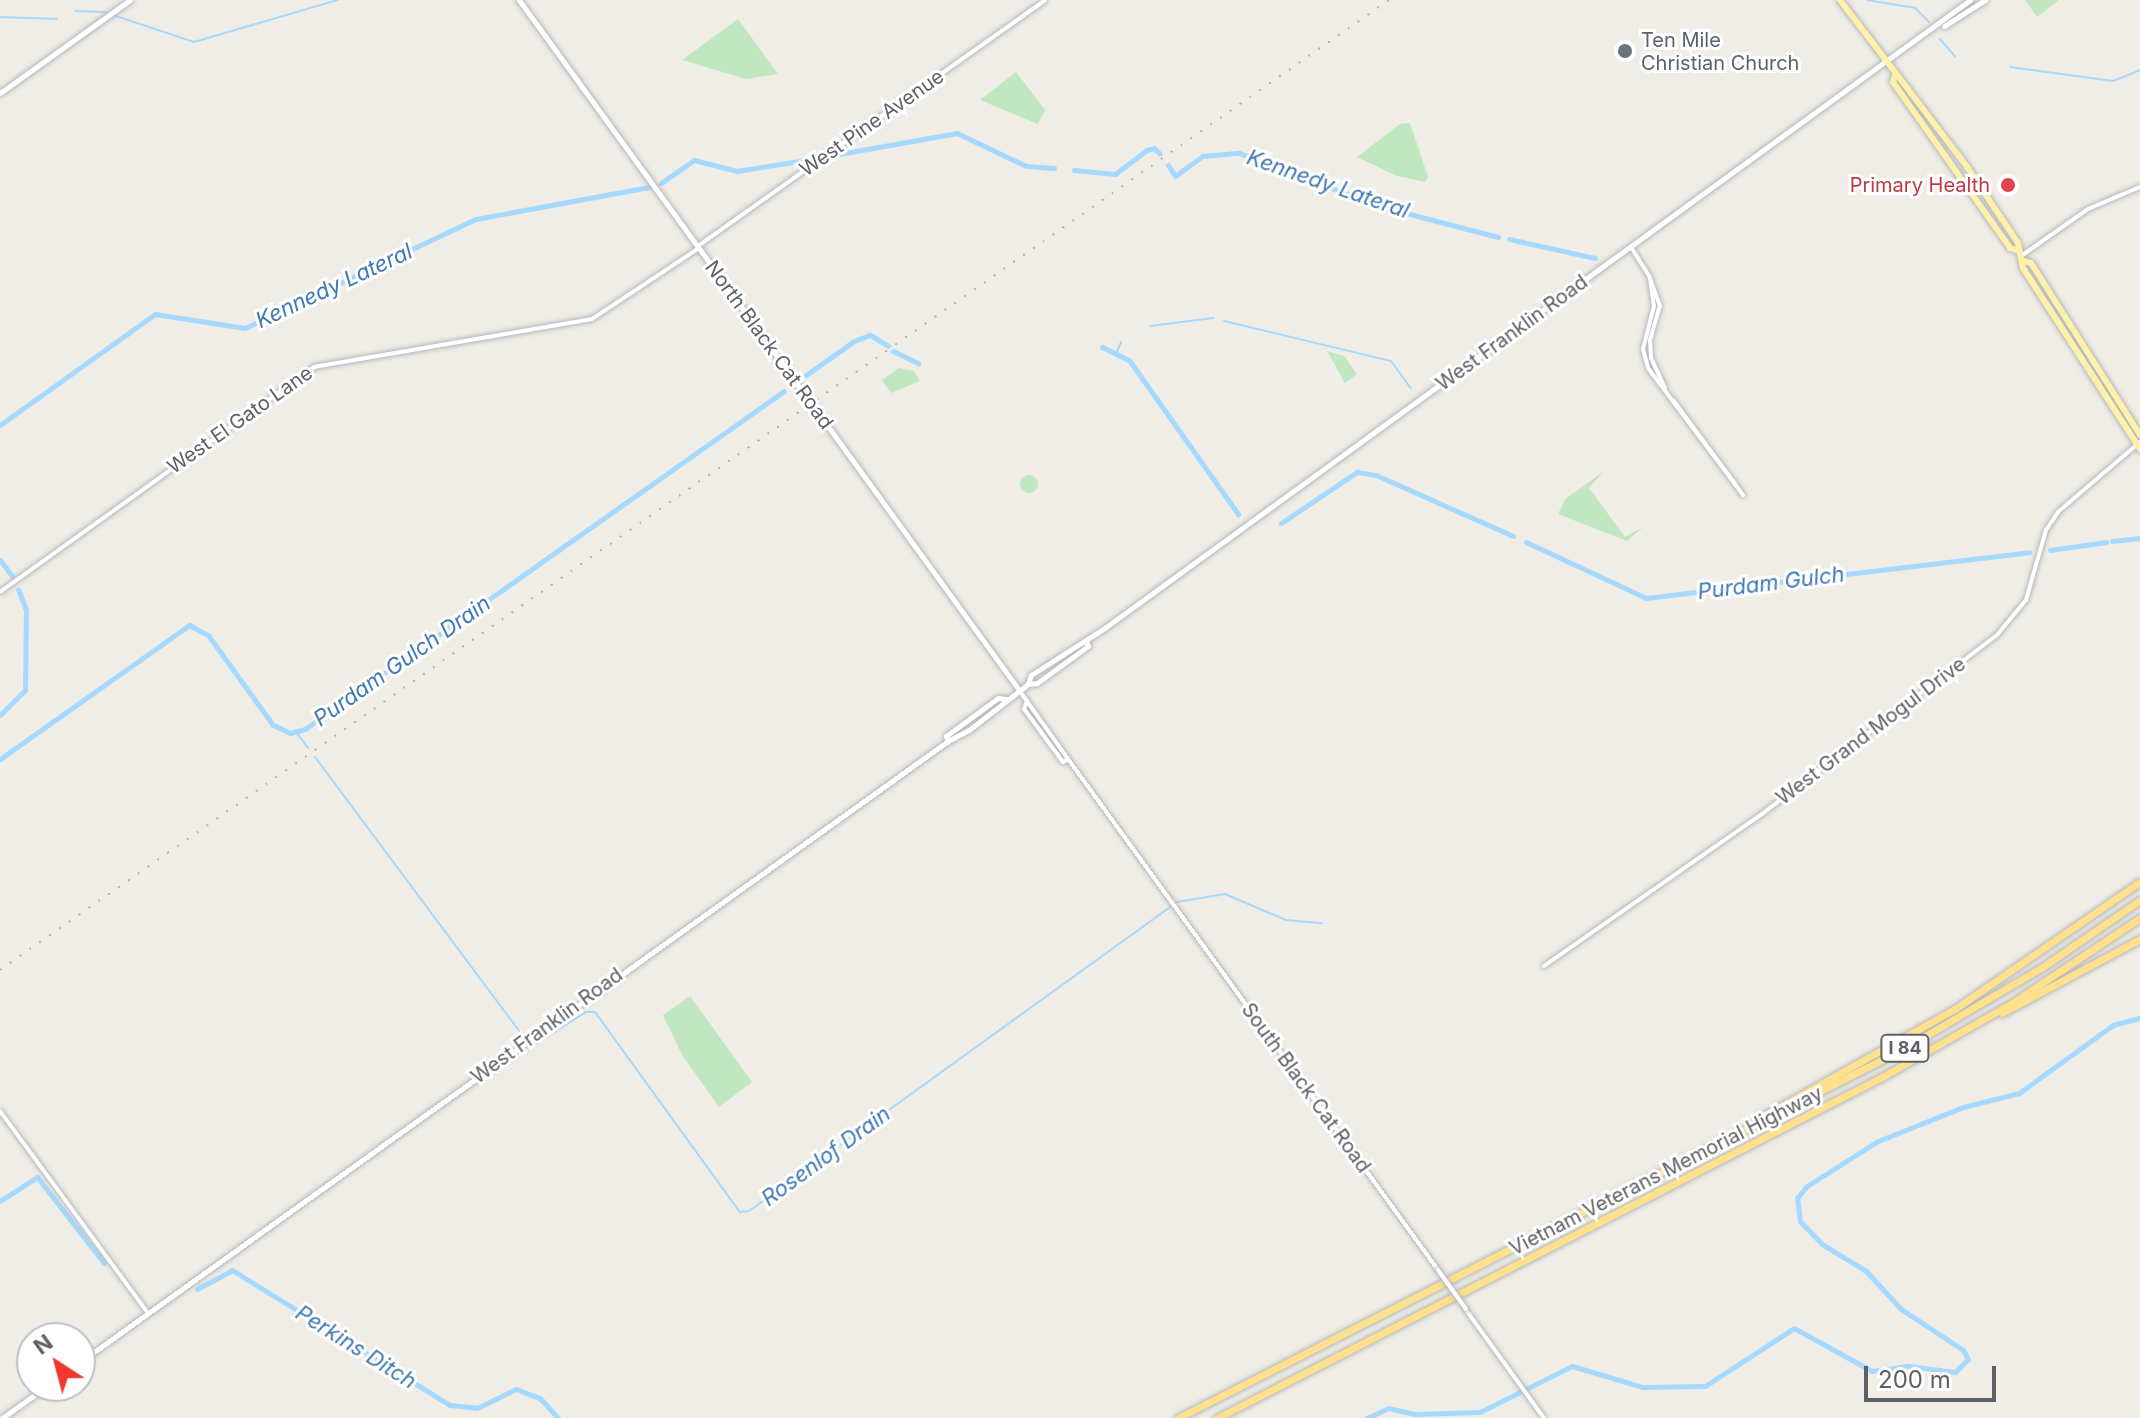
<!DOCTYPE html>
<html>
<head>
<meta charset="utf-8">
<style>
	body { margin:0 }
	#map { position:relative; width:2140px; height:1418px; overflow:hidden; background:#efede5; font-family:Inter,sans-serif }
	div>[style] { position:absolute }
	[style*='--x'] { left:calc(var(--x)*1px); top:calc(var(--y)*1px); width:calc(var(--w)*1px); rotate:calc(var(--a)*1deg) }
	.green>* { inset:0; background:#c1e7c1 }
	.round { border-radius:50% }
	.stream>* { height:2px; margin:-1px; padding:0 1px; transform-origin:1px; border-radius:1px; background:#a5d9ff }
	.canal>* { height:5px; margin:-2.5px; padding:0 2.5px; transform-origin:2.5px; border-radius:2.5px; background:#a5d9ff }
	.roads { filter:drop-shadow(0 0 2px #b5b8bc) drop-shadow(0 0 2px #b5b8bc) }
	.tertiary>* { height:4px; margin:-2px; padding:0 2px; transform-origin:2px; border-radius:2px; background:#fff }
	.secondary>* { height:5px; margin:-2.5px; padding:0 2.5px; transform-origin:2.5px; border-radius:2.5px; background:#fff }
	.primary>* { height:6px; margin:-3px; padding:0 3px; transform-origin:3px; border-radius:3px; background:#fff0aa }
	.motorway>* { height:7px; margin:-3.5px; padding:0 3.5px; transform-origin:3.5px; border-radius:3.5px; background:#ffe08c }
	.rail>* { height:2px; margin-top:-1px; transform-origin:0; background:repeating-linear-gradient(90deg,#b4b5b6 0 2px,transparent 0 12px) }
	.bridges { filter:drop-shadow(0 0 2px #b5b8bc) drop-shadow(0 0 2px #b5b8bc) }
	.tertiary-bridge>* { height:4px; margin:-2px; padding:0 2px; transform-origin:2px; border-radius:2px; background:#fff }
	.dots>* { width:22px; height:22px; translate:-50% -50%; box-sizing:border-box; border:4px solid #fff; border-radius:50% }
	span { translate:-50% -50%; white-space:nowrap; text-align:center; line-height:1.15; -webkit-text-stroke:6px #fff; paint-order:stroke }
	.shield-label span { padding:2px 6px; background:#fff; border:2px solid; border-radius:6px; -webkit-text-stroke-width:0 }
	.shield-label { font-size:18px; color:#5d6166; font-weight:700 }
	.worship-label { font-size:20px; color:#5b616d }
	.left { translate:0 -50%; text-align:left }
	.street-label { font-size:20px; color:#5d6166 }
	.health-label { font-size:20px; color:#be3a42 }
	.right { translate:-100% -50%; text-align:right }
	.water-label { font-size:22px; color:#3f79b5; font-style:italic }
	.north { position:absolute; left:16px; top:1322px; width:80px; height:80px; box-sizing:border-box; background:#fff; border:2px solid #bec0c2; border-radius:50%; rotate:324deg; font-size:22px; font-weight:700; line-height:32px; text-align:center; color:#5d6166 }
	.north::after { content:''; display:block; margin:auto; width:28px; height:36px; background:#ee392d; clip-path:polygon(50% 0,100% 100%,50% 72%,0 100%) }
	.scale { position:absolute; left:1864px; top:1366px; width:132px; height:36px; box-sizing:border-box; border:4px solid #5d6166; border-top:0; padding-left:10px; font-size:24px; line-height:28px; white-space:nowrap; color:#5d6166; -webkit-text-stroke:6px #fff; paint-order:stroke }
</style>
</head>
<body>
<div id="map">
	<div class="green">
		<i style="clip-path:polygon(2025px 0,2059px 0,2037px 17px)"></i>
		<i style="clip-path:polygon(738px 19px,778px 74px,746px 79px,682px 60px)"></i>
		<i style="clip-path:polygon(1016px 72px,1045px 110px,1038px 124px,980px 100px)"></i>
		<i style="clip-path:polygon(1410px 123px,1428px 177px,1425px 182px,1397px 176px,1357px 157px,1400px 124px)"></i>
		<i style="clip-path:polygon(1327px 351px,1344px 356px,1357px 374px,1345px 383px)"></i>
		<i style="clip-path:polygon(899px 368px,914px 371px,920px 381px,891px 393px,882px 380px)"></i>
		<i style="clip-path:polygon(1603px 472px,1589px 488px,1625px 537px,1643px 527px,1627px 541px,1558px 514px,1565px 499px)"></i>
		<i class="round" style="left:1020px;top:475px;width:18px;height:18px"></i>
		<i style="clip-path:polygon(690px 996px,752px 1082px,719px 1107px,682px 1055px,663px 1015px)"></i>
	</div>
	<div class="stream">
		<i style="--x:1867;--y:0;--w:49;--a:9.5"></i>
		<i style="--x:1915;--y:8;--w:20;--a:45"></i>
		<i style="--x:75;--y:11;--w:29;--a:2"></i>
		<i style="--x:104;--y:12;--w:95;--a:18.4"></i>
		<i style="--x:194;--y:42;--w:150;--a:-16.3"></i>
		<i style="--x:0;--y:17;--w:57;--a:2"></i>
		<i style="--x:1940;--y:39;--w:23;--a:49"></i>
		<i style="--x:2010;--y:67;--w:104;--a:7.7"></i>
		<i style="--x:2113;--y:81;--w:29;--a:-22"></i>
		<i style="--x:1224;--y:321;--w:172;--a:13.5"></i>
		<i style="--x:1391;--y:361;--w:34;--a:54"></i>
		<i style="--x:1150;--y:326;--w:64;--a:-7.2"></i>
		<i style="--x:1116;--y:354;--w:13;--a:-67"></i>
		<i style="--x:296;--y:732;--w:20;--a:53"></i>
		<i style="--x:315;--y:757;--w:348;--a:53.3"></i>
		<i style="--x:1177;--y:902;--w:49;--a:-9.5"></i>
		<i style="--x:1225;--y:894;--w:66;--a:23.1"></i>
		<i style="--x:1286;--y:920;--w:36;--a:5"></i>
		<i style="--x:531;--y:1047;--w:65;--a:-32.5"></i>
		<i style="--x:586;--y:1012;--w:9;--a:0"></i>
		<i style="--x:595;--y:1012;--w:247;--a:54.1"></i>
		<i style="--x:740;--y:1212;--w:9;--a:-6"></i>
		<i style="--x:749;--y:1211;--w:519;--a:-35.83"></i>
	</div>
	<div class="canal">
		<i style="--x:839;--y:154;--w:120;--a:-10.1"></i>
		<i style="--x:957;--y:133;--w:76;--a:25.6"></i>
		<i style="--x:1026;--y:166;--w:28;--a:4"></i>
		<i style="--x:1168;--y:165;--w:13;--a:58"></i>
		<i style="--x:1175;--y:176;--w:34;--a:-36"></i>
		<i style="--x:1203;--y:156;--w:36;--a:-5"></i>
		<i style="--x:1239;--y:153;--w:150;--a:20.7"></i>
		<i style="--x:1379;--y:206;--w:123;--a:14.6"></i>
		<i style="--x:1074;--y:170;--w:41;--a:5.6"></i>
		<i style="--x:1115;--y:174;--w:40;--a:-37"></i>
		<i style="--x:1147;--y:150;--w:7;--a:-16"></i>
		<i style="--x:1154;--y:148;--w:8;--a:45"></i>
		<i style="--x:661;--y:183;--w:40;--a:-34.9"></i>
		<i style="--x:694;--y:160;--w:44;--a:14.3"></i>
		<i style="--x:737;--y:171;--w:76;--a:-9.1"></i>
		<i style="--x:1509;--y:239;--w:88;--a:12.5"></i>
		<i style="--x:1102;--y:347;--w:30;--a:26"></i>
		<i style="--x:1129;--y:360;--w:189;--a:54.7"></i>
		<i style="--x:893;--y:351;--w:28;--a:26"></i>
		<i style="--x:806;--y:375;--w:59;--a:-35.3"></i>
		<i style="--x:854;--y:341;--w:17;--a:-21"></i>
		<i style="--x:870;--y:335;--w:21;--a:31"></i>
		<i style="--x:0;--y:425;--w:191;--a:-35.6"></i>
		<i style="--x:155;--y:314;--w:91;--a:8.8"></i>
		<i style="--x:245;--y:328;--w:255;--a:-25.3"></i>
		<i style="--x:476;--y:219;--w:176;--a:-10.5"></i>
		<i style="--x:1281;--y:523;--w:92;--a:-33.9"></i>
		<i style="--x:1357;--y:472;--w:19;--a:9"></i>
		<i style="--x:1376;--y:475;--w:150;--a:24"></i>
		<i style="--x:2112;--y:541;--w:28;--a:-6"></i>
		<i style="--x:1526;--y:542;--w:132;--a:25"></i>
		<i style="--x:1646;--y:598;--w:386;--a:-6.8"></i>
		<i style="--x:2050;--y:550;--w:57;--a:-8.1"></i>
		<i style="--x:0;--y:560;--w:20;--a:53"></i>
		<i style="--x:0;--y:715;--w:35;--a:-45"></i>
		<i style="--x:25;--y:690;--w:80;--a:-89.3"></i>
		<i style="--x:26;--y:610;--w:22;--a:-111"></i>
		<i style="--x:0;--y:759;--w:232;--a:-35.3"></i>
		<i style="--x:189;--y:625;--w:21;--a:28"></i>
		<i style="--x:208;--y:635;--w:111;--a:54.2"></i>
		<i style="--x:273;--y:725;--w:19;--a:25"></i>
		<i style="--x:290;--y:733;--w:16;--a:-15"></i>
		<i style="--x:305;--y:729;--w:586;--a:-35.21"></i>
		<i style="--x:0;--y:1201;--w:44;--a:-33"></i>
		<i style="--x:37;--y:1177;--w:109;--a:52.1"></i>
		<i style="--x:197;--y:1289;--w:40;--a:-28"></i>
		<i style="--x:232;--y:1270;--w:256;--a:31.8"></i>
		<i style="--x:450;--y:1405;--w:27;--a:6"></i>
		<i style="--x:477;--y:1408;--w:43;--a:-26"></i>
		<i style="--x:516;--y:1389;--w:26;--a:21"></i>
		<i style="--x:540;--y:1398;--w:27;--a:48"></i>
		<i style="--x:1367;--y:1418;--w:23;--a:-25"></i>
		<i style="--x:1388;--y:1408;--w:28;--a:13"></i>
		<i style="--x:1415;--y:1414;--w:65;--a:-1.8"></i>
		<i style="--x:1480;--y:1412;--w:103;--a:-26.6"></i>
		<i style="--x:1572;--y:1366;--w:73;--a:16.7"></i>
		<i style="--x:1642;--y:1387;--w:63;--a:-0.9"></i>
		<i style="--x:1705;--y:1386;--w:106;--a:-33.1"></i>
		<i style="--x:1794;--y:1328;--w:89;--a:28.9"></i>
		<i style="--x:1872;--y:1371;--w:37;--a:-8"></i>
		<i style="--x:1909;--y:1366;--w:46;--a:7.4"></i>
		<i style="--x:1955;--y:1372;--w:18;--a:-45"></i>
		<i style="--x:1968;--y:1359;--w:10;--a:-119"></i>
		<i style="--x:1963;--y:1350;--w:74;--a:-146.5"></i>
		<i style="--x:1901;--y:1309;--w:52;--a:-132.6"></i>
		<i style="--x:1866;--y:1271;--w:52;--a:-148.5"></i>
		<i style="--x:1822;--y:1244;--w:32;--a:-134"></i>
		<i style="--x:1800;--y:1221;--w:23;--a:-97"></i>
		<i style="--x:1797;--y:1198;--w:16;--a:-50"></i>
		<i style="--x:1807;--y:1186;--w:84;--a:-32.4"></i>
		<i style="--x:1878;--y:1141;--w:92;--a:-21.8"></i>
		<i style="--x:1963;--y:1107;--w:58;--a:-14"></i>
		<i style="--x:2019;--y:1093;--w:116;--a:-35.9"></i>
		<i style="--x:2113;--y:1025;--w:28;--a:-15"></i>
	</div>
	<div class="roads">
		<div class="tertiary">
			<i style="--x:698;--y:246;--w:425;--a:-35.3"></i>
			<i style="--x:1631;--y:247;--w:36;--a:58"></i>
			<i style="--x:2021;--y:256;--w:82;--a:-35"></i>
			<i style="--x:2088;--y:209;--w:56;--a:-22.9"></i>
			<i style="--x:1665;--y:388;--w:33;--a:-115"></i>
			<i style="--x:1651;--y:358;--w:18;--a:-93"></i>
			<i style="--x:1650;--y:340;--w:35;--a:-74"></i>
			<i style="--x:1660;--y:306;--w:30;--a:-110"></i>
			<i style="--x:1650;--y:278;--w:28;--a:82"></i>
			<i style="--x:1654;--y:306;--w:44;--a:104.3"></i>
			<i style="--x:1643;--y:349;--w:20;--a:75"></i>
			<i style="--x:1648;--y:368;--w:145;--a:53.1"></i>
			<i style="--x:1735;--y:484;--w:104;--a:-126.4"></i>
			<i style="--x:1735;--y:484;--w:14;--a:54"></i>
			<i style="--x:0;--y:592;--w:386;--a:-35.6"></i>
			<i style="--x:314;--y:367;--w:282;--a:-9.8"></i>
			<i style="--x:592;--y:319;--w:128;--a:-33.6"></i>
			<i style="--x:1019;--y:690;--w:85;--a:54.6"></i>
			<i style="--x:1068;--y:759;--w:6;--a:149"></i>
			<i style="--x:1063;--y:762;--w:66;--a:-126.3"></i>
			<i style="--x:1024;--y:709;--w:9;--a:-69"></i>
			<i style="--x:1068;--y:759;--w:631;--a:54.09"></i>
			<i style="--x:1544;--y:966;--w:266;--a:-34.9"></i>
			<i style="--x:1762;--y:814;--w:295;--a:-37.3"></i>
			<i style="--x:1997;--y:635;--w:45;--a:-50.4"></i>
			<i style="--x:2026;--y:600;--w:73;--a:-74.1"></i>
			<i style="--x:2046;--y:530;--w:22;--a:-56"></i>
			<i style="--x:2058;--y:512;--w:108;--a:-40.5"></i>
			<i style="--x:0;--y:1111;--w:250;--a:53.8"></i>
			<i style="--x:1466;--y:1310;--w:133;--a:54.2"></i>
		</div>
		<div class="secondary">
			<i style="--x:519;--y:0;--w:852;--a:54.07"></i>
			<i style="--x:1944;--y:26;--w:49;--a:-32.4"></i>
			<i style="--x:0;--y:93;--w:160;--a:-35.6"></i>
			<i style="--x:1086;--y:641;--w:5;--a:68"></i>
			<i style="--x:1088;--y:646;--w:63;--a:144"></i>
			<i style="--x:1037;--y:683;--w:9;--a:174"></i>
			<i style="--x:1028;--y:684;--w:9;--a:-72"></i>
			<i style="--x:1031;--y:675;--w:89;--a:-32.6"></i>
			<i style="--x:1106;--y:627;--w:1068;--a:-35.97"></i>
			<i style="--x:1006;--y:699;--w:8;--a:-173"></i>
			<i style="--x:998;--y:698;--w:64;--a:143.8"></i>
			<i style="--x:946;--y:736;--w:5;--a:68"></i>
			<i style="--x:948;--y:741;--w:24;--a:-28"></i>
			<i style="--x:969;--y:730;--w:75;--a:-37.9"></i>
			<i style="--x:80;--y:1362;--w:1067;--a:-35.58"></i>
			<i style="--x:2;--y:1418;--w:55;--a:-35.4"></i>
		</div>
		<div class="primary">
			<i style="--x:1840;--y:0;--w:210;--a:52.7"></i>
			<i style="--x:1967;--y:167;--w:92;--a:56.1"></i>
			<i style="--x:2018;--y:243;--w:25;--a:79"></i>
			<i style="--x:2023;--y:268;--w:216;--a:57.1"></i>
			<i style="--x:1895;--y:75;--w:7;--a:106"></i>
			<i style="--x:1893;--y:82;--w:203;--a:54.8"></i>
			<i style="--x:2010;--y:248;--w:7;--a:16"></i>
			<i style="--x:2023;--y:261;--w:8;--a:14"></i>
			<i style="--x:2031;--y:263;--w:204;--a:57.6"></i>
		</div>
		<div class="motorway">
			<i style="--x:2002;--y:1013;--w:157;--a:-28.2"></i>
			<i style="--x:1758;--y:1119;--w:226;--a:-29.2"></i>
			<i style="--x:1955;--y:1009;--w:224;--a:-34.5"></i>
			<i style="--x:1178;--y:1418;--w:816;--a:-26.97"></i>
			<i style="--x:1905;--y:1048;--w:158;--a:-30.5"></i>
			<i style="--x:2041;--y:968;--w:120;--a:-34.5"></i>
			<i style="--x:1217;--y:1418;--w:747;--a:-27.15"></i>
			<i style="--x:1882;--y:1077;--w:153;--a:-29.7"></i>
			<i style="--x:2015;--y:1001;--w:150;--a:-33.6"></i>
		</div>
	</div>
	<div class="rail">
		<i style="--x:0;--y:970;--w:1694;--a:-34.93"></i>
	</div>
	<div class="bridges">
		<div class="tertiary-bridge">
			<i style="--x:1438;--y:1270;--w:48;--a:54.3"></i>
		</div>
	</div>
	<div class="dots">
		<i style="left:1625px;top:51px;background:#6b7280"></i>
		<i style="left:2008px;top:185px;background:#e0444e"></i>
	</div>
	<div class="shield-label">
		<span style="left:1905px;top:1048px">I 84</span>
	</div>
	<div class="worship-label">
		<span class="left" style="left:1641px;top:52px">Ten Mile<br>Christian Church</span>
	</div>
	<div class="street-label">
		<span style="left:872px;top:123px;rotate:-35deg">West Pine Avenue</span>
		<span style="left:1512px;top:333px;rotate:-36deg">West Franklin Road</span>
		<span style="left:769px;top:345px;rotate:54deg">North Black Cat Road</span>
		<span style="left:240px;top:420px;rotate:-35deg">West El Gato Lane</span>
		<span style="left:1871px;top:731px;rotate:-37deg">West Grand Mogul Drive</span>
		<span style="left:547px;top:1026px;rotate:-36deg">West Franklin Road</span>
		<span style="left:1306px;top:1088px;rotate:54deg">South Black Cat Road</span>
		<span style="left:1666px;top:1171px;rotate:-27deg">Vietnam Veterans Memorial Highway</span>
	</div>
	<div class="health-label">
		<span class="right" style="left:1990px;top:185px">Primary Health</span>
	</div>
	<div class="water-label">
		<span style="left:1328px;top:184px;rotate:19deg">Kennedy Lateral</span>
		<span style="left:334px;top:286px;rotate:-25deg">Kennedy Lateral</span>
		<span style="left:1771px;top:583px;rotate:-7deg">Purdam Gulch</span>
		<span style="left:402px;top:661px;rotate:-35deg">Purdam Gulch Drain</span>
		<span style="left:826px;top:1156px;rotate:-36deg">Rosenlof Drain</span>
		<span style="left:356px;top:1347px;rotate:32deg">Perkins Ditch</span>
	</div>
	<div class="north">N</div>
	<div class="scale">200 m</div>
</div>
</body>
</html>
